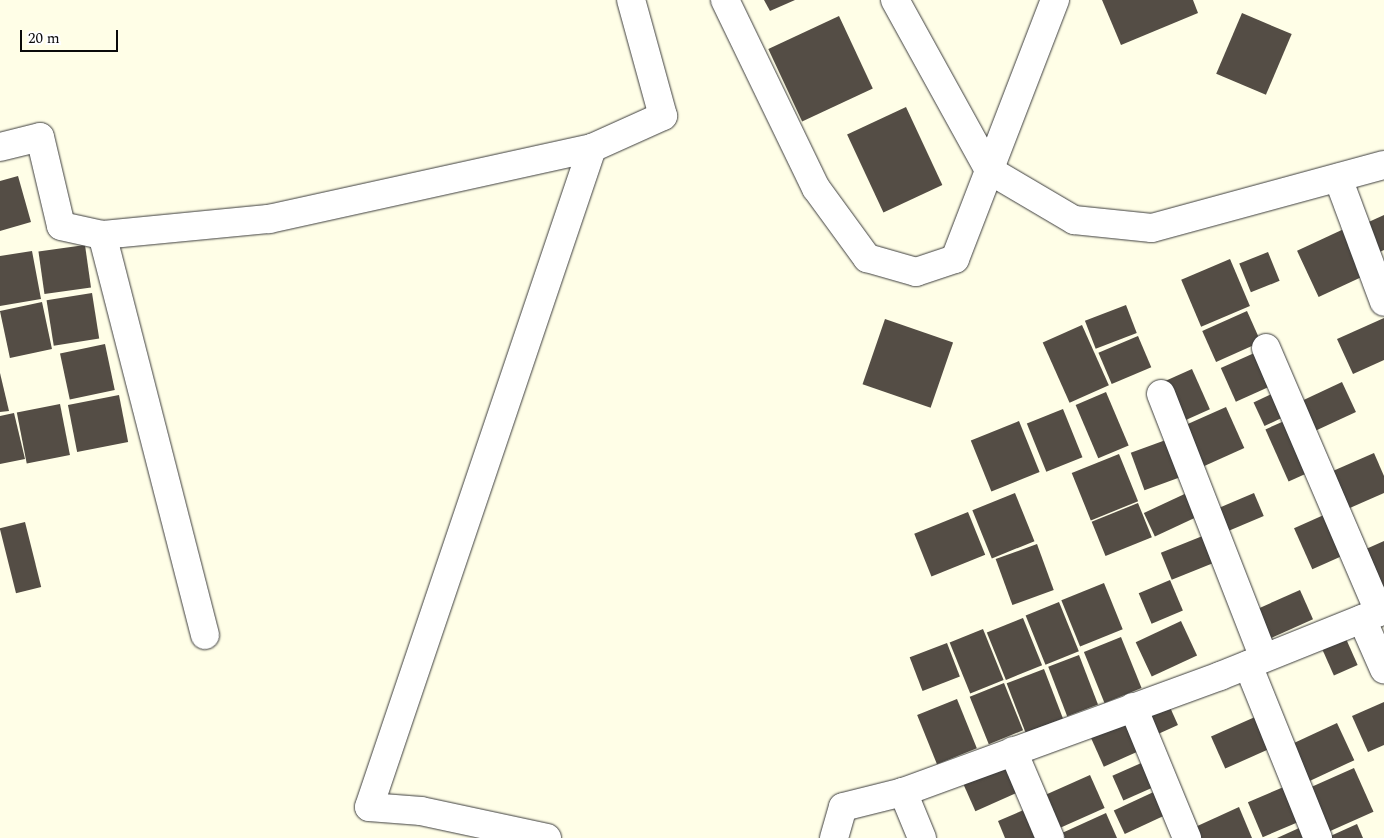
<!DOCTYPE html>
<html>
<head>
<meta charset="utf-8">
<style>
	body { margin:0 }
	#map { position:relative; width:1384px; height:838px; overflow:hidden; background:#fffee7; font-family:Spectral,serif }
	div>[style] { position:absolute }
	[style*='--x'] { left:calc(var(--x)*1px); top:calc(var(--y)*1px); width:calc(var(--w)*1px); rotate:calc(var(--a)*1deg) }
	.building>* { inset:0; background:#544d45; transform-origin:0 0 }
	.roads { filter:drop-shadow(0 0 1px #3d3d3d) drop-shadow(0 0 1px #3d3d3d) }
	.minor>* { height:28px; margin:-14px; padding:0 14px; transform-origin:14px; border-radius:14px; background:#fff }
	span { translate:-50% -50%; white-space:nowrap; text-align:center; line-height:1.15; -webkit-text-stroke:5px #fff; paint-order:stroke }
	.scale { position:absolute; left:20px; top:30px; width:98px; height:22px; box-sizing:border-box; border:2px solid #0a0a0a; border-top:0; padding-left:6px; font-size:15px; line-height:18px; white-space:nowrap; color:#0a0a0a; -webkit-text-stroke:4px #fff; paint-order:stroke }
</style>
</head>
<body>
<div id="map">
	<div class="building">
		<i style="clip-path:polygon(764px 0,795px 0,770px 11px)"></i>
		<i style="clip-path:polygon(1102px 0,1193px 0,1198px 13px,1121px 45px)"></i>
		<i style="left:1242px;top:13px;width:54px;height:66px;rotate:23deg"></i>
		<i style="left:839px;top:16px;width:80px;height:78px;rotate:65deg"></i>
		<i style="left:906px;top:107px;width:86px;height:65px;rotate:65deg"></i>
		<i style="clip-path:polygon(18px 176px,31px 222px,0 231px,0 181px)"></i>
		<i style="clip-path:polygon(1384px 215px,1384px 250px,1375px 254px,1362px 225px)"></i>
		<i style="left:1346px;top:228px;width:51px;height:54px;rotate:65deg"></i>
		<i style="left:85px;top:245px;width:43px;height:47px;rotate:82deg"></i>
		<i style="clip-path:polygon(32px 251px,41px 299px,0 306px,0 256px)"></i>
		<i style="left:1268px;top:252px;width:31px;height:31px;rotate:68deg"></i>
		<i style="left:1230px;top:259px;width:51px;height:53px;rotate:67deg"></i>
		<i style="left:92px;top:293px;width:46px;height:46px;rotate:81deg"></i>
		<i style="left:42px;top:302px;width:48px;height:43px;rotate:78deg"></i>
		<i style="left:1126px;top:305px;width:30px;height:44px;rotate:69deg"></i>
		<i style="left:1247px;top:311px;width:34px;height:49px;rotate:66deg"></i>
		<i style="clip-path:polygon(1384px 318px,1384px 360px,1353px 374px,1337px 339px)"></i>
		<i style="left:885px;top:319px;width:72px;height:69px;rotate:19deg"></i>
		<i style="left:1082px;top:325px;width:66px;height:43px;rotate:66deg"></i>
		<i style="left:1138px;top:336px;width:34px;height:43px;rotate:67deg"></i>
		<i style="left:105px;top:344px;width:47px;height:46px;rotate:78deg"></i>
		<i style="left:1261px;top:350px;width:37px;height:44px;rotate:66deg"></i>
		<i style="left:1192px;top:369px;width:44px;height:30px;rotate:66deg"></i>
		<i style="clip-path:polygon(0 373px,9px 411px,0 412px)"></i>
		<i style="left:1342px;top:382px;width:33px;height:50px;rotate:65deg"></i>
		<i style="left:1278px;top:391px;width:26px;height:27px;rotate:65deg"></i>
		<i style="left:1106px;top:392px;width:58px;height:33px;rotate:67deg"></i>
		<i style="left:119px;top:395px;width:48px;height:52px;rotate:79deg"></i>
		<i style="left:60px;top:404px;width:52px;height:44px;rotate:79deg"></i>
		<i style="left:1226px;top:407px;width:45px;height:48px;rotate:66deg"></i>
		<i style="left:1063px;top:409px;width:52px;height:39px;rotate:68deg"></i>
		<i style="clip-path:polygon(14px 413px,25px 459px,0 464px,0 416px)"></i>
		<i style="left:1291px;top:418px;width:57px;height:28px;rotate:66deg"></i>
		<i style="left:1019px;top:421px;width:55px;height:52px;rotate:68deg"></i>
		<i style="left:1174px;top:437px;width:40px;height:46px;rotate:70deg"></i>
		<i style="clip-path:polygon(1374px 453px,1384px 476px,1384px 493px,1343px 511px,1326px 474px)"></i>
		<i style="left:1119px;top:454px;width:51px;height:51px;rotate:68deg"></i>
		<i style="left:1191px;top:491px;width:26px;height:52px;rotate:65deg"></i>
		<i style="left:1015px;top:493px;width:52px;height:46px;rotate:68deg"></i>
		<i style="left:1254px;top:493px;width:25px;height:45px;rotate:67deg"></i>
		<i style="left:1138px;top:503px;width:37px;height:50px;rotate:68deg"></i>
		<i style="left:968px;top:512px;width:46px;height:58px;rotate:68deg"></i>
		<i style="left:1326px;top:514px;width:45px;height:35px;rotate:66deg"></i>
		<i style="left:25px;top:522px;width:67px;height:26px;rotate:76deg"></i>
		<i style="left:1210px;top:533px;width:29px;height:53px;rotate:68deg"></i>
		<i style="clip-path:polygon(1384px 541px,1384px 586px,1374px 591px,1357px 553px)"></i>
		<i style="left:1037px;top:544px;width:49px;height:44px;rotate:70deg"></i>
		<i style="left:1170px;top:580px;width:33px;height:34px;rotate:67deg"></i>
		<i style="left:1104px;top:583px;width:50px;height:46px;rotate:68deg"></i>
		<i style="left:1300px;top:590px;width:32px;height:51px;rotate:66deg"></i>
		<i style="left:1059px;top:602px;width:53px;height:36px;rotate:68deg"></i>
		<i style="left:1023px;top:618px;width:51px;height:39px;rotate:68deg"></i>
		<i style="left:1181px;top:621px;width:38px;height:50px;rotate:65deg"></i>
		<i style="left:983px;top:629px;width:55px;height:36px;rotate:68deg"></i>
		<i style="left:1343px;top:632px;width:36px;height:26px;rotate:66deg"></i>
		<i style="left:1121px;top:637px;width:55px;height:40px;rotate:68deg"></i>
		<i style="left:947px;top:643px;width:36px;height:40px;rotate:69deg"></i>
		<i style="left:1079px;top:655px;width:53px;height:33px;rotate:69deg"></i>
		<i style="left:1044px;top:669px;width:53px;height:40px;rotate:69deg"></i>
		<i style="left:1004px;top:683px;width:51px;height:37px;rotate:68deg"></i>
		<i style="left:957px;top:699px;width:53px;height:43px;rotate:68deg"></i>
		<i style="clip-path:polygon(1384px 702px,1384px 745px,1368px 752px,1352px 716px)"></i>
		<i style="left:1169px;top:705px;width:22px;height:23px;rotate:66deg"></i>
		<i style="left:1264px;top:713px;width:35px;height:58px;rotate:66deg"></i>
		<i style="left:1129px;top:715px;width:37px;height:44px;rotate:66deg"></i>
		<i style="left:1337px;top:723px;width:41px;height:54px;rotate:65deg"></i>
		<i style="left:1011px;top:756px;width:36px;height:55px;rotate:66deg"></i>
		<i style="left:1148px;top:760px;width:27px;height:39px;rotate:66deg"></i>
		<i style="left:1354px;top:768px;width:48px;height:48px;rotate:66deg"></i>
		<i style="left:1090px;top:775px;width:36px;height:51px;rotate:66deg"></i>
		<i style="left:1293px;top:783px;width:38px;height:49px;rotate:67deg"></i>
		<i style="left:1160px;top:789px;width:26px;height:51px;rotate:65deg"></i>
		<i style="clip-path:polygon(1033px 806px,1036px 838px,1005px 838px,998px 821px)"></i>
		<i style="clip-path:polygon(1239px 807px,1252px 838px,1197px 838px,1193px 828px)"></i>
		<i style="clip-path:polygon(1106px 813px,1117px 838px,1064px 838px,1062px 833px)"></i>
		<i style="clip-path:polygon(1308px 824px,1314px 838px,1277px 838px)"></i>
		<i style="clip-path:polygon(1357px 824px,1363px 838px,1326px 838px)"></i>
	</div>
	<div class="roads">
		<div class="minor">
			<i style="--x:725;--y:0;--w:209;--a:64.2"></i>
			<i style="--x:816;--y:188;--w:87;--a:53.9"></i>
			<i style="--x:867;--y:258;--w:51;--a:15.9"></i>
			<i style="--x:916;--y:272;--w:41;--a:-18.4"></i>
			<i style="--x:955;--y:259;--w:278;--a:-68.9"></i>
			<i style="--x:895;--y:0;--w:194;--a:61.1"></i>
			<i style="--x:989;--y:170;--w:99;--a:30.5"></i>
			<i style="--x:1074;--y:220;--w:78;--a:5.9"></i>
			<i style="--x:1152;--y:228;--w:240;--a:-15.2"></i>
			<i style="--x:0;--y:147;--w:41;--a:-14"></i>
			<i style="--x:40;--y:137;--w:91;--a:76.7"></i>
			<i style="--x:61;--y:226;--w:42;--a:12.4"></i>
			<i style="--x:1338;--y:178;--w:132;--a:69.6"></i>
			<i style="--x:1266;--y:348;--w:287;--a:66.8"></i>
			<i style="--x:1161;--y:394;--w:283;--a:68.7"></i>
			<i style="--x:1362;--y:619;--w:55;--a:66.3"></i>
			<i style="--x:205;--y:635;--w:413;--a:-104.4"></i>
			<i style="--x:102;--y:235;--w:168;--a:-5.5"></i>
			<i style="--x:269;--y:219;--w:331;--a:-12.4"></i>
			<i style="--x:592;--y:148;--w:78;--a:-24.3"></i>
			<i style="--x:663;--y:116;--w:120;--a:-105.4"></i>
			<i style="--x:1248;--y:665;--w:187;--a:68"></i>
			<i style="--x:1133;--y:707;--w:142;--a:67.6"></i>
			<i style="--x:1013;--y:751;--w:95;--a:67"></i>
			<i style="--x:547;--y:838;--w:129;--a:-167.9"></i>
			<i style="--x:421;--y:811;--w:52;--a:-175.6"></i>
			<i style="--x:369;--y:807;--w:696;--a:-71.3"></i>
			<i style="--x:834;--y:838;--w:32;--a:-74"></i>
			<i style="--x:843;--y:807;--w:62;--a:-14"></i>
			<i style="--x:922;--y:838;--w:50;--a:-112.4"></i>
			<i style="--x:903;--y:792;--w:338;--a:-20.1"></i>
			<i style="--x:1220;--y:676;--w:177;--a:-21.9"></i>
		</div>
	</div>
	<div class="scale">20 m</div>
</div>
</body>
</html>
